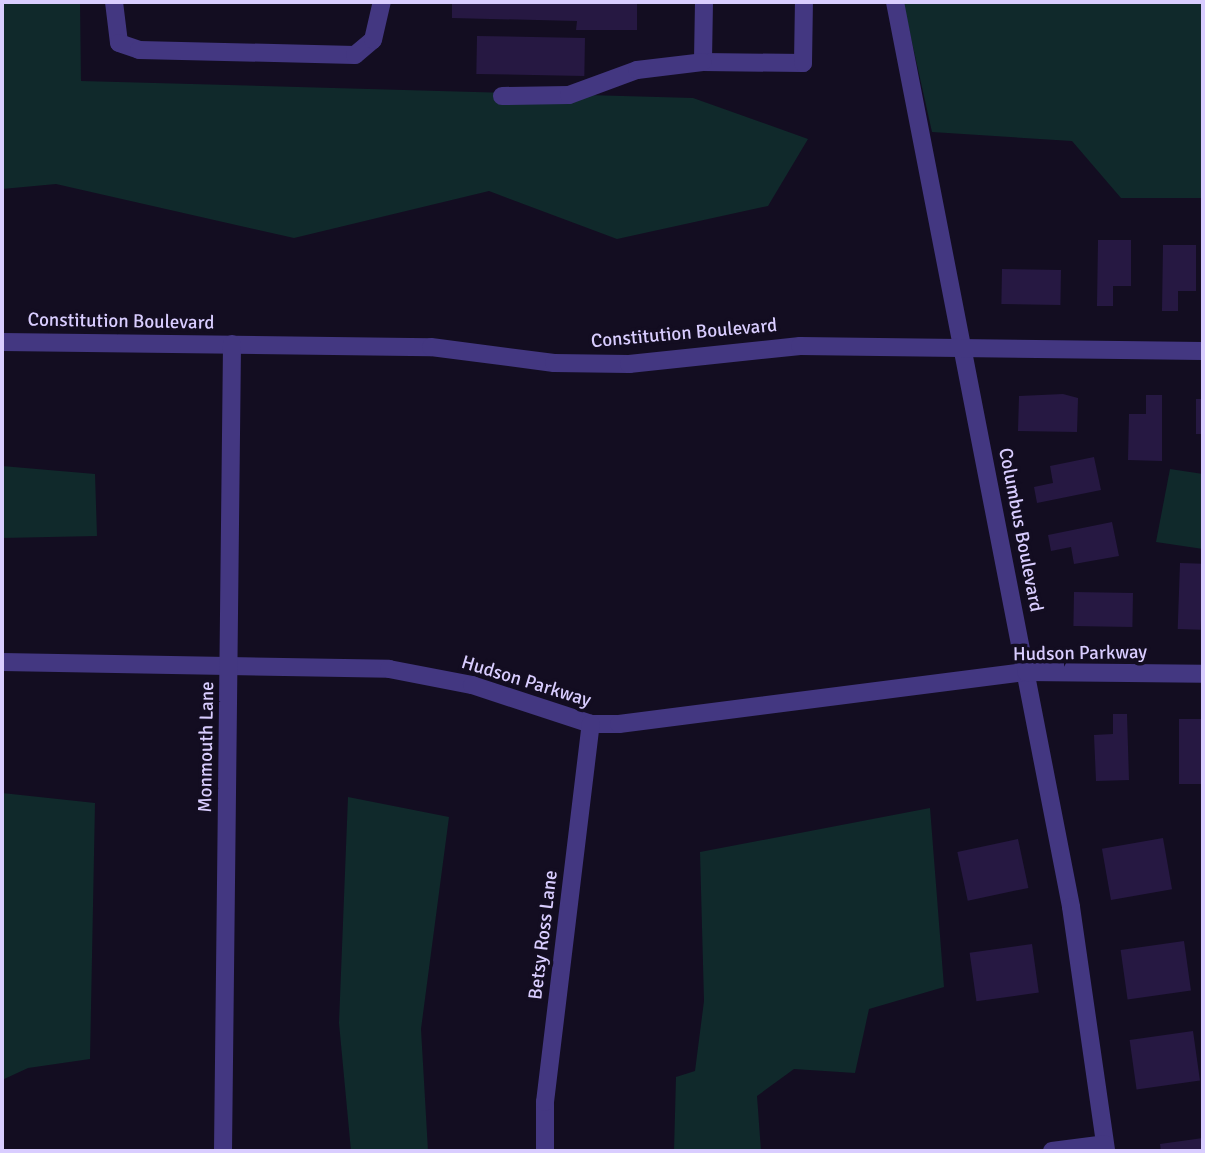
<!DOCTYPE html>
<html>
<head>
<meta charset="utf-8">
<style>
	body { margin:0 }
	#map { position:relative; width:1205px; height:1153px; overflow:hidden; background:#130d21; font-family:Signika,sans-serif }
	div>[style] { position:absolute }
	[style*='--x'] { left:calc(var(--x)*1px); top:calc(var(--y)*1px); width:calc(var(--w)*1px); rotate:calc(var(--a)*1deg) }
	.green>* { inset:0; background:#10292b }
	.building>* { inset:0; background:#261842; transform-origin:0 0 }
	.minor>* { height:18px; margin:-9px; padding:0 9px; transform-origin:9px; border-radius:9px; background:#433781 }
	span { translate:-50% -50%; white-space:nowrap; text-align:center; line-height:1.15; -webkit-text-stroke:7px #130d21; paint-order:stroke }
	.street-label { font-size:19px; color:#d9cdff }
	.frame { position:absolute; inset:0; border:4px solid #d9cdff; pointer-events:none }
</style>
</head>
<body>
<div id="map">
	<div class="green">
		<i style="clip-path:polygon(2px 2px,80px 2px,81px 81px,693px 98px,808px 139px,768px 206px,617px 239px,489px 191px,294px 238px,56px 184px,2px 189px)"></i>
		<i style="clip-path:polygon(903px 2px,1203px 2px,1203px 198px,1121px 198px,1072px 141px,932px 132px)"></i>
		<i style="clip-path:polygon(2px 466px,95px 474px,97px 536px,2px 538px)"></i>
		<i style="clip-path:polygon(1170px 469px,1203px 474px,1203px 549px,1156px 542px)"></i>
		<i style="clip-path:polygon(2px 793px,95px 803px,90px 1059px,28px 1068px,2px 1080px)"></i>
		<i style="clip-path:polygon(348px 797px,449px 817px,421px 1029px,428px 1151px,351px 1151px,339px 1023px)"></i>
		<i style="clip-path:polygon(930px 808px,944px 987px,869px 1009px,855px 1073px,794px 1069px,757px 1096px,761px 1151px,674px 1151px,676px 1077px,695px 1071px,704px 1001px,700px 852px)"></i>
	</div>
	<div class="building">
		<i style="clip-path:polygon(452px 2px,637px 2px,637px 30px,576px 30px,577px 21px,452px 18px)"></i>
		<i style="left:477px;top:36px;width:108px;height:38px;rotate:1deg"></i>
		<i style="clip-path:polygon(1098px 240px,1131px 240px,1131px 286px,1113px 286px,1113px 306px,1097px 306px)"></i>
		<i style="clip-path:polygon(1163px 245px,1196px 245px,1196px 291px,1178px 291px,1178px 311px,1162px 311px)"></i>
		<i style="left:1002px;top:269px;width:59px;height:35px;rotate:1deg"></i>
		<i style="clip-path:polygon(1063px 394px,1078px 398px,1077px 432px,1018px 431px,1019px 396px)"></i>
		<i style="clip-path:polygon(1146px 395px,1162px 395px,1162px 461px,1128px 460px,1129px 414px,1146px 414px)"></i>
		<i style="left:1196px;top:399px;width:7px;height:35px"></i>
		<i style="clip-path:polygon(1094px 457px,1101px 490px,1037px 503px,1034px 487px,1053px 483px,1050px 466px)"></i>
		<i style="clip-path:polygon(1112px 522px,1119px 556px,1074px 564px,1071px 547px,1051px 551px,1048px 535px)"></i>
		<i style="left:1180px;top:563px;width:23px;height:66px;rotate:2deg"></i>
		<i style="left:1074px;top:592px;width:59px;height:34px;rotate:1deg"></i>
		<i style="clip-path:polygon(1113px 714px,1127px 714px,1129px 780px,1096px 781px,1094px 735px,1113px 734px)"></i>
		<i style="left:1179px;top:719px;width:24px;height:65px"></i>
		<i style="left:1163px;top:838px;width:52px;height:62px;rotate:80deg"></i>
		<i style="left:1018px;top:839px;width:50px;height:62px;rotate:78deg"></i>
		<i style="left:1184px;top:941px;width:50px;height:64px;rotate:82deg"></i>
		<i style="left:1032px;top:944px;width:49px;height:63px;rotate:82deg"></i>
		<i style="left:1193px;top:1031px;width:50px;height:64px;rotate:82deg"></i>
		<i style="clip-path:polygon(1203px 1138px,1203px 1151px,1161px 1151px,1160px 1144px)"></i>
	</div>
	<div class="minor">
		<i style="--x:114;--y:2;--w:41;--a:83"></i>
		<i style="--x:119;--y:43;--w:21;--a:19"></i>
		<i style="--x:139;--y:50;--w:216;--a:1.3"></i>
		<i style="--x:355;--y:55;--w:23;--a:-40"></i>
		<i style="--x:373;--y:40;--w:39;--a:-77"></i>
		<i style="--x:704;--y:2;--w:60;--a:91"></i>
		<i style="--x:703;--y:62;--w:100;--a:0.6"></i>
		<i style="--x:803;--y:63;--w:61;--a:-89.1"></i>
		<i style="--x:895;--y:2;--w:922;--a:78.99"></i>
		<i style="--x:1071;--y:907;--w:246;--a:81.8"></i>
		<i style="--x:502;--y:96;--w:67;--a:-0.9"></i>
		<i style="--x:569;--y:95;--w:72;--a:-20.2"></i>
		<i style="--x:637;--y:70;--w:66;--a:-6.9"></i>
		<i style="--x:2;--y:342;--w:429;--a:0.7"></i>
		<i style="--x:431;--y:347;--w:124;--a:7.4"></i>
		<i style="--x:554;--y:363;--w:75;--a:0.8"></i>
		<i style="--x:629;--y:364;--w:172;--a:-6"></i>
		<i style="--x:800;--y:346;--w:403;--a:0.7"></i>
		<i style="--x:2;--y:662;--w:387;--a:1"></i>
		<i style="--x:389;--y:669;--w:85;--a:10.9"></i>
		<i style="--x:472;--y:685;--w:125;--a:18.1"></i>
		<i style="--x:591;--y:724;--w:28;--a:0"></i>
		<i style="--x:619;--y:724;--w:410;--a:-7.3"></i>
		<i style="--x:1026;--y:672;--w:177;--a:0.6"></i>
		<i style="--x:223;--y:1151;--w:807;--a:-89.36"></i>
		<i style="--x:545;--y:1151;--w:49;--a:-90"></i>
		<i style="--x:545;--y:1102;--w:381;--a:-83.1"></i>
		<i style="--x:1052;--y:1151;--w:53;--a:-7.5"></i>
	</div>
	<div class="street-label">
		<span style="left:121px;top:322px;rotate:1deg">Constitution Boulevard</span>
		<span style="left:684px;top:334px;rotate:-5deg">Constitution Boulevard</span>
		<span style="left:1020px;top:530px;rotate:79deg">Columbus Boulevard</span>
		<span style="left:1080px;top:654px;rotate:-1deg">Hudson Parkway</span>
		<span style="left:526px;top:682px;rotate:17deg">Hudson Parkway</span>
		<span style="left:207px;top:747px;rotate:-89deg">Monmouth Lane</span>
		<span style="left:544px;top:935px;rotate:-83deg">Betsy Ross Lane</span>
	</div>
	<div class="frame"></div>
</div>
</body>
</html>
